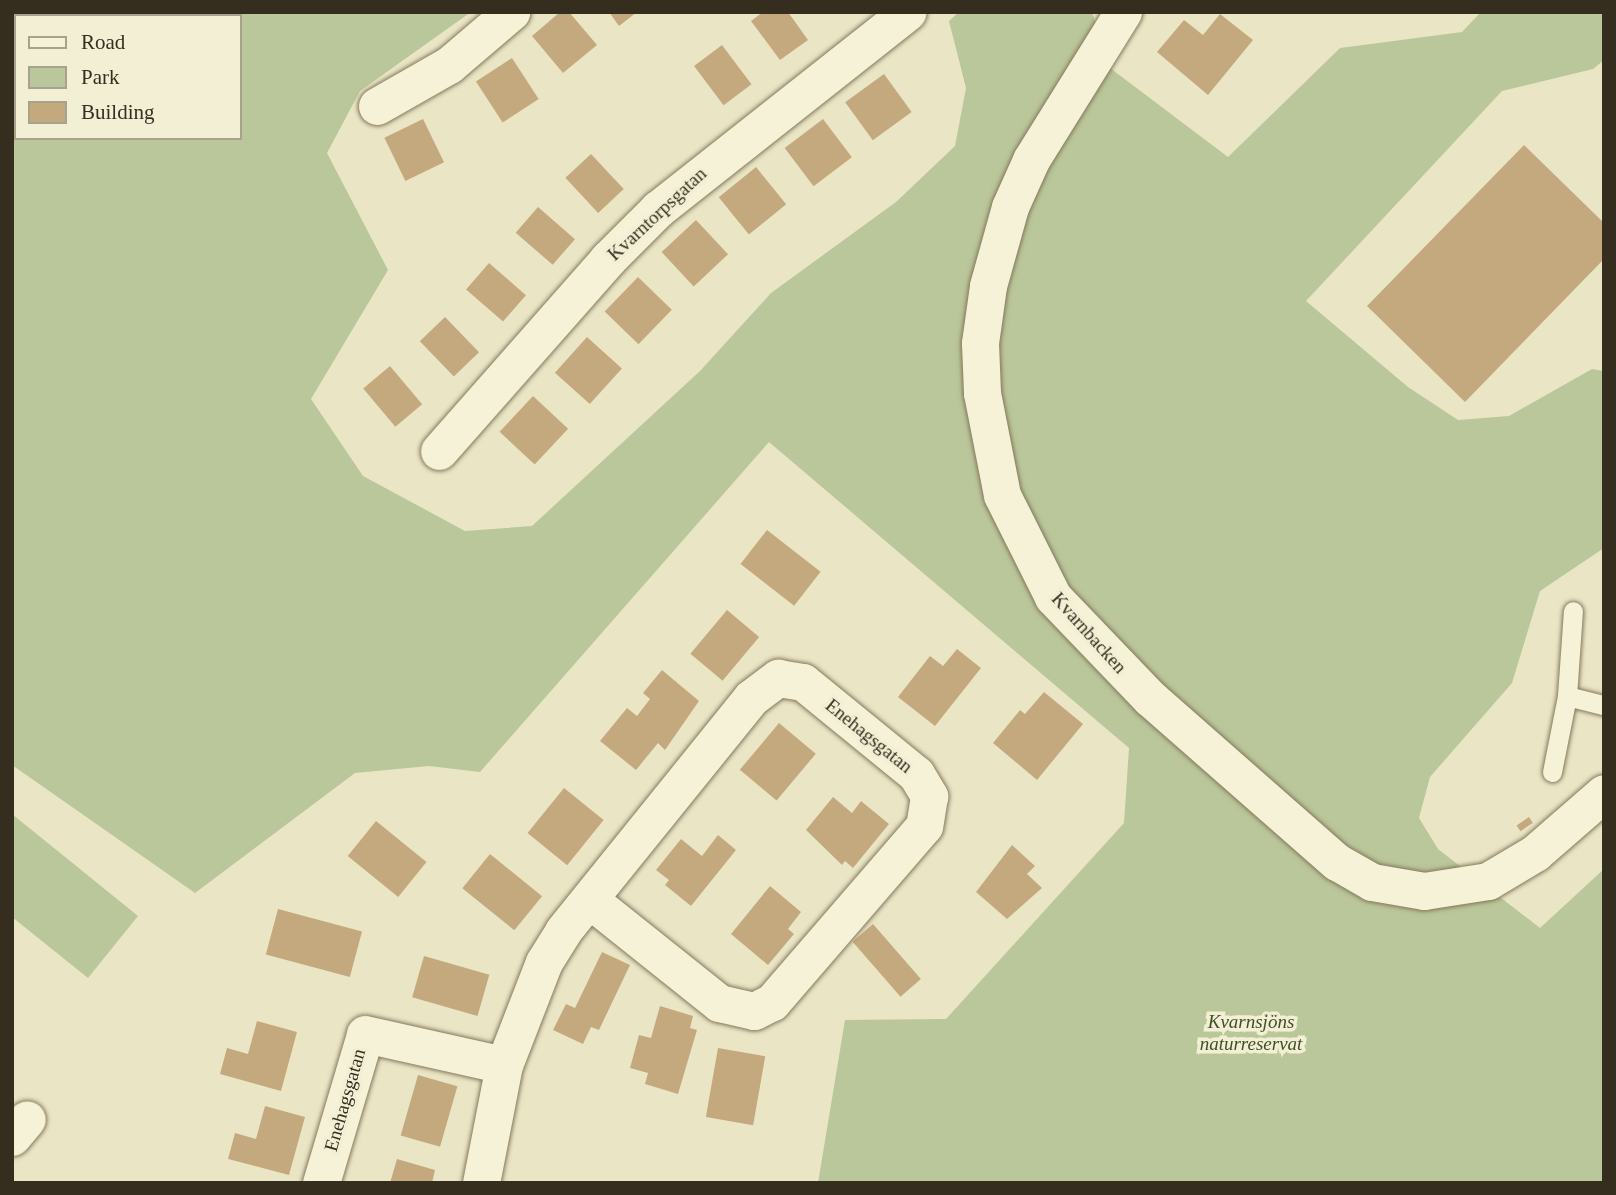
<!DOCTYPE html>
<html>
<head>
<meta charset="utf-8">
<style>
	body { margin:0 }
	#map { position:relative; width:1616px; height:1195px; overflow:hidden; background:#eae6c5; font-family:"Times New Roman",serif }
	div>[style] { position:absolute }
	[style*='--x'] { left:calc(var(--x)*1px); top:calc(var(--y)*1px); width:calc(var(--w)*1px); rotate:calc(var(--a)*1deg) }
	.green>* { inset:0; background:#bac79a }
	.building>* { inset:0; background:#c5a97e; transform-origin:0 0 }
	.roads { filter:drop-shadow(0 0 2px #84795d) drop-shadow(0 0 2px #84795d) }
	.lane>* { height:19px; margin:-9.5px; padding:0 9.5px; transform-origin:9.5px; border-radius:9.5px; background:#f6f2d8 }
	.street>* { height:37px; margin:-18.5px; padding:0 18.5px; transform-origin:18.5px; border-radius:18.5px; background:#f6f2d8 }
	span { translate:-50% -50%; white-space:nowrap; text-align:center; line-height:1.15; -webkit-text-stroke:7px #f2efd4; paint-order:stroke }
	.street-label { font-size:19px; color:#352e1f }
	.park-label { font-size:19px; color:#3f5028; font-style:italic }
	.frame { position:absolute; inset:0; border:14px solid #352e1f; pointer-events:none }
	.legend { position:absolute; left:14px; top:14px; width:228px; height:126px; box-sizing:border-box; background:#f2efd4; border:2px solid #a6a28c; margin:0; padding:9px 12px; list-style:none; font-size:21px; color:#352e1f }
	.legend li { display:flex; align-items:center; gap:14px; height:35px }
	.legend b { width:35px; border:2px solid #a6a28c }
</style>
</head>
<body>
<div id="map">
	<div class="green">
		<i style="clip-path:polygon(evenodd,12px 12px,471px 12px,360px 91px,327px 153px,388px 270px,311px 399px,363px 476px,465px 531px,532px 526px,700px 371px,771px 293px,896px 202px,955px 146px,966px 88px,949px 21px,959px 12px,1092px 12px,1110px 68px,1228px 157px,1340px 48px,1462px 32px,1481px 12px,1604px 12px,1604px 60px,1593px 69px,1502px 91px,1306px 301px,1408px 387px,1458px 420px,1509px 416px,1592px 369px,1604px 371px,1604px 548px,1540px 591px,1512px 683px,1430px 777px,1419px 818px,1438px 849px,1540px 928px,1604px 869px,1604px 1183px,818px 1183px,845px 1020px,946px 1019px,1124px 823px,1129px 748px,769px 442px,480px 772px,429px 766px,355px 773px,195px 893px,12px 765px,12px 12px,16px 16px,240px 16px,240px 138px,16px 138px,16px 16px)"></i>
		<i style="clip-path:polygon(12px 814px,138px 916px,88px 978px,12px 917px)"></i>
	</div>
	<div class="building">
		<i style="clip-path:polygon(560px 12px,569px 12px,597px 45px,563px 73px,532px 36px)"></i>
		<i style="clip-path:polygon(609px 12px,637px 12px,619px 26px)"></i>
		<i style="clip-path:polygon(763px 12px,788px 12px,808px 40px,780px 60px,751px 21px)"></i>
		<i style="clip-path:polygon(1220px 14px,1253px 40px,1208px 95px,1157px 52px,1184px 20px,1203px 35px)"></i>
		<i style="left:722px;top:45px;width:49px;height:35px;rotate:53deg"></i>
		<i style="left:512px;top:58px;width:49px;height:43px;rotate:57deg"></i>
		<i style="left:884px;top:74px;width:47px;height:48px;rotate:54deg"></i>
		<i style="left:423px;top:119px;width:48px;height:43px;rotate:64deg"></i>
		<i style="left:823px;top:119px;width:48px;height:48px;rotate:53deg"></i>
		<i style="clip-path:polygon(1524px 145px,1604px 223px,1604px 259px,1465px 402px,1367px 306px)"></i>
		<i style="left:591px;top:154px;width:48px;height:35px;rotate:47deg"></i>
		<i style="left:756px;top:167px;width:48px;height:48px;rotate:51deg"></i>
		<i style="left:538px;top:207px;width:49px;height:34px;rotate:41deg"></i>
		<i style="left:696px;top:220px;width:47px;height:47px;rotate:47deg"></i>
		<i style="left:489px;top:263px;width:49px;height:35px;rotate:41deg"></i>
		<i style="left:638px;top:277px;width:47px;height:48px;rotate:44deg"></i>
		<i style="left:445px;top:317px;width:49px;height:35px;rotate:46deg"></i>
		<i style="left:587px;top:337px;width:47px;height:48px;rotate:42deg"></i>
		<i style="left:390px;top:366px;width:50px;height:35px;rotate:50deg"></i>
		<i style="left:533px;top:396px;width:48px;height:49px;rotate:43deg"></i>
		<i style="left:767px;top:530px;width:68px;height:43px;rotate:38deg"></i>
		<i style="left:727px;top:610px;width:42px;height:57px;rotate:40deg"></i>
		<i style="clip-path:polygon(957px 649px,981px 668px,935px 726px,898px 697px,930px 656px,943px 666px)"></i>
		<i style="clip-path:polygon(662px 670px,699px 701px,665px 750px,658px 743px,636px 770px,600px 741px,627px 708px,637px 716px,650px 699px,643px 693px)"></i>
		<i style="clip-path:polygon(1044px 692px,1083px 724px,1037px 780px,993px 743px,1020px 710px,1025px 714px)"></i>
		<i style="left:779px;top:723px;width:48px;height:61px;rotate:40deg"></i>
		<i style="left:564px;top:788px;width:51px;height:58px;rotate:39deg"></i>
		<i style="clip-path:polygon(833px 797px,852px 813px,861px 801px,889px 824px,853px 868px,845px 861px,842px 865px,806px 830px)"></i>
		<i style="left:1529px;top:817px;width:7px;height:15px;rotate:56deg"></i>
		<i style="left:376px;top:821px;width:65px;height:45px;rotate:39deg"></i>
		<i style="clip-path:polygon(718px 835px,736px 850px,691px 906px,665px 885px,669px 880px,656px 870px,681px 839px,702px 856px)"></i>
		<i style="clip-path:polygon(1012px 845px,1035px 866px,1027px 874px,1042px 888px,1007px 919px,976px 892px)"></i>
		<i style="left:490px;top:854px;width:67px;height:44px;rotate:39deg"></i>
		<i style="clip-path:polygon(770px 886px,801px 912px,788px 929px,794px 934px,768px 965px,731px 934px)"></i>
		<i style="left:278px;top:909px;width:87px;height:47px;rotate:15deg"></i>
		<i style="left:873px;top:924px;width:73px;height:27px;rotate:49deg"></i>
		<i style="clip-path:polygon(602px 952px,630px 965px,599px 1030px,591px 1027px,583px 1044px,553px 1030px,566px 1004px,575px 1008px)"></i>
		<i style="left:424px;top:956px;width:68px;height:43px;rotate:16deg"></i>
		<i style="clip-path:polygon(660px 1006px,693px 1016px,690px 1028px,697px 1030px,678px 1094px,645px 1084px,648px 1073px,630px 1068px,639px 1035px,651px 1038px)"></i>
		<i style="clip-path:polygon(257px 1021px,297px 1032px,281px 1091px,220px 1074px,227px 1048px,248px 1054px)"></i>
		<i style="left:718px;top:1048px;width:48px;height:70px;rotate:10deg"></i>
		<i style="left:418px;top:1075px;width:41px;height:63px;rotate:16deg"></i>
		<i style="clip-path:polygon(265px 1106px,305px 1117px,289px 1175px,228px 1159px,235px 1133px,256px 1139px)"></i>
		<i style="clip-path:polygon(397px 1159px,435px 1170px,432px 1183px,390px 1183px)"></i>
	</div>
	<div class="roads">
		<div class="lane">
			<i style="--x:1567;--y:696;--w:85;--a:-86"></i>
			<i style="--x:1552;--y:772;--w:77;--a:-78.8"></i>
			<i style="--x:1567;--y:696;--w:38;--a:14"></i>
		</div>
		<div class="street">
			<i style="--x:1123;--y:12;--w:174;--a:121.9"></i>
			<i style="--x:1031;--y:160;--w:51;--a:114.1"></i>
			<i style="--x:1010;--y:207;--w:82;--a:105.6"></i>
			<i style="--x:988;--y:286;--w:58;--a:98"></i>
			<i style="--x:980;--y:343;--w:50;--a:87.7"></i>
			<i style="--x:982;--y:393;--w:104;--a:78.9"></i>
			<i style="--x:1002;--y:495;--w:114;--a:63.4"></i>
			<i style="--x:1053;--y:597;--w:140;--a:46.2"></i>
			<i style="--x:1150;--y:698;--w:249;--a:41.3"></i>
			<i style="--x:1337;--y:862;--w:40;--a:29.7"></i>
			<i style="--x:1372;--y:882;--w:53;--a:9.8"></i>
			<i style="--x:1424;--y:891;--w:65;--a:-8.9"></i>
			<i style="--x:1488;--y:881;--w:55;--a:-30.8"></i>
			<i style="--x:1535;--y:853;--w:91;--a:-41"></i>
			<i style="--x:377;--y:106;--w:83;--a:-29.7"></i>
			<i style="--x:449;--y:65;--w:82;--a:-40.5"></i>
			<i style="--x:439;--y:451;--w:256;--a:-48.6"></i>
			<i style="--x:608;--y:259;--w:71;--a:-45"></i>
			<i style="--x:658;--y:209;--w:318;--a:-38.3"></i>
			<i style="--x:12;--y:1137;--w:23;--a:-50"></i>
			<i style="--x:321;--y:1183;--w:155;--a:-73.5"></i>
			<i style="--x:365;--y:1034;--w:142;--a:12.6"></i>
			<i style="--x:481;--y:1183;--w:120;--a:-79"></i>
			<i style="--x:504;--y:1065;--w:110;--a:-68.8"></i>
			<i style="--x:544;--y:962;--w:36;--a:-58"></i>
			<i style="--x:563;--y:931;--w:299;--a:-51.1"></i>
			<i style="--x:751;--y:698;--w:34;--a:-37"></i>
			<i style="--x:778;--y:678;--w:25;--a:9"></i>
			<i style="--x:803;--y:682;--w:146;--a:39.2"></i>
			<i style="--x:916;--y:774;--w:26;--a:59"></i>
			<i style="--x:929;--y:796;--w:30;--a:99"></i>
			<i style="--x:924;--y:826;--w:233;--a:130.8"></i>
			<i style="--x:772;--y:1002;--w:20;--a:153"></i>
			<i style="--x:754;--y:1011;--w:36;--a:-167"></i>
			<i style="--x:719;--y:1003;--w:165;--a:-141.4"></i>
		</div>
	</div>
	<div class="street-label">
		<span style="left:657px;top:214px;rotate:-43deg">Kvarntorpsgatan</span>
		<span style="left:1089px;top:633px;rotate:48deg">Kvarnbacken</span>
		<span style="left:869px;top:736px;rotate:39deg">Enehagsgatan</span>
		<span style="left:345px;top:1100px;rotate:-74deg">Enehagsgatan</span>
	</div>
	<div class="park-label">
		<span style="left:1251px;top:1033px">Kvarnsjöns<br>naturreservat</span>
	</div>
	<div class="frame"></div>
	<ul class="legend">
	<li><b style="height:9px;background:#f6f2d8"></b>Road</li>
	<li><b style="height:19px;background:#bac79a"></b>Park</li>
	<li><b style="height:19px;background:#c5a97e"></b>Building</li>
	</ul>
</div>
</body>
</html>
